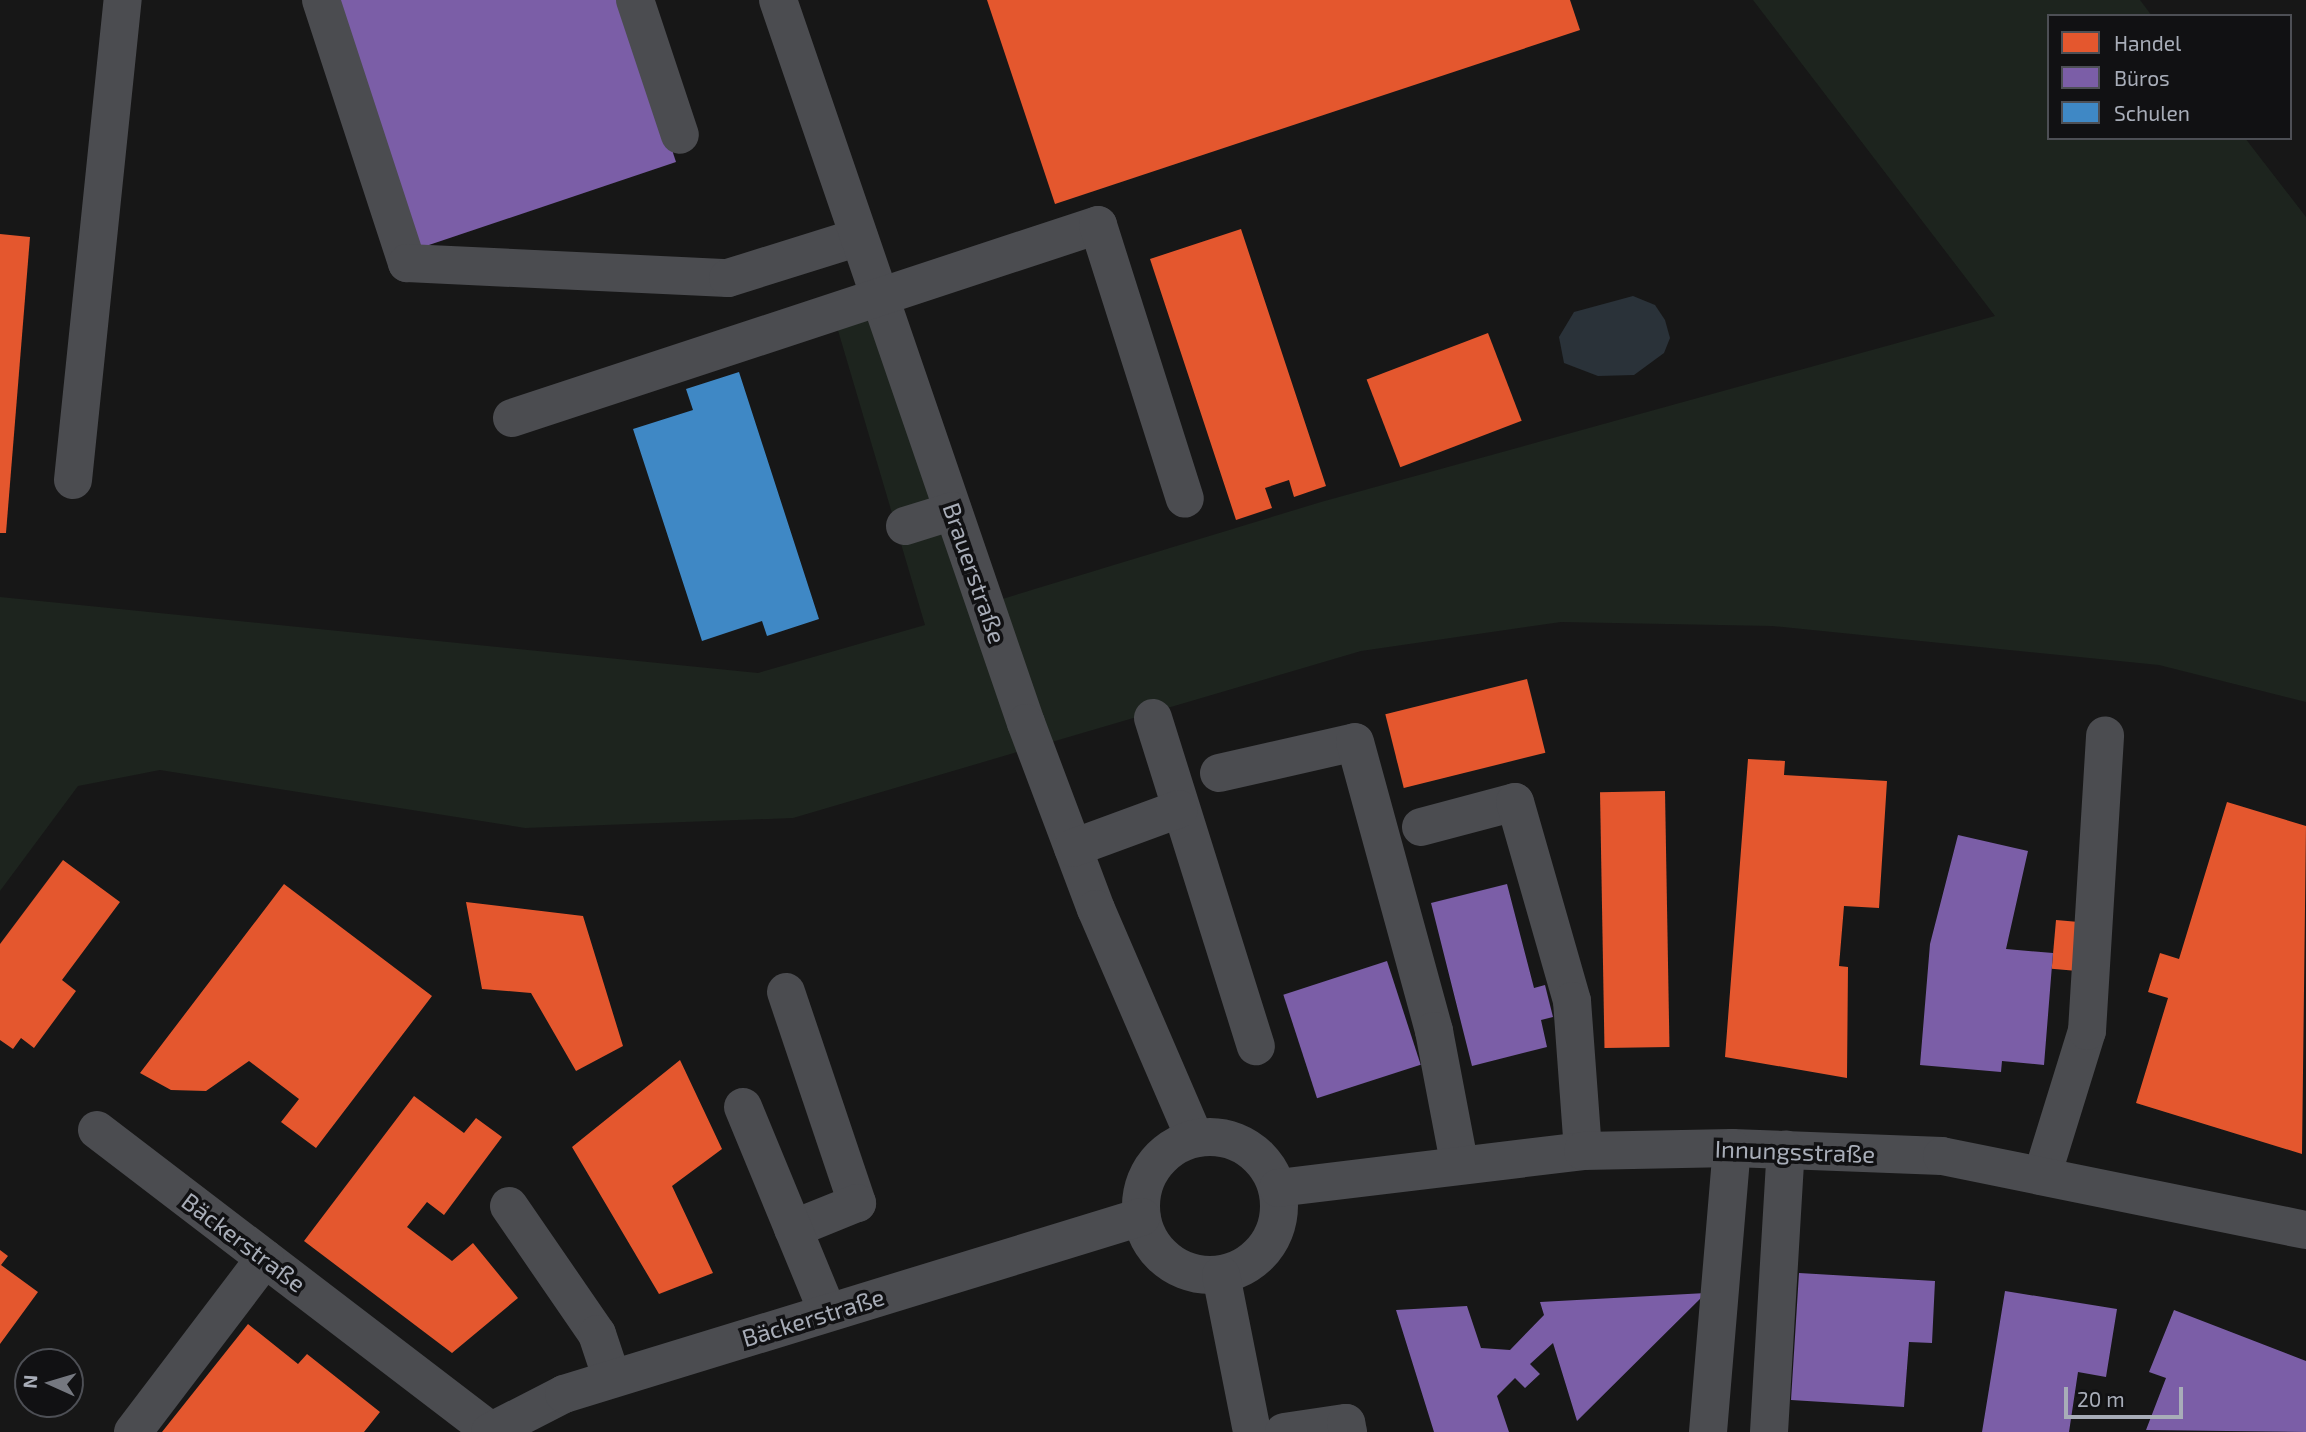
<!DOCTYPE html>
<html>
<head>
<meta charset="utf-8">
<style>
	body { margin:0 }
	#map { position:relative; width:2306px; height:1432px; overflow:hidden; background:#171717; font-family:"Exo 2",sans-serif }
	div>[style] { position:absolute }
	[style*='--x'] { left:calc(var(--x)*1px); top:calc(var(--y)*1px); width:calc(var(--w)*1px); rotate:calc(var(--a)*1deg) }
	.green>* { inset:0; background:#1d241e }
	.water>* { inset:0; background:#2a3239 }
	.shops>* { inset:0; background:#e4572e; transform-origin:0 0 }
	.offices>* { inset:0; background:#7b5ea7; transform-origin:0 0 }
	.schools>* { inset:0; background:#3f88c5 }
	.minor>* { height:38px; margin:-19px; padding:0 19px; transform-origin:19px; border-radius:19px; background:#4b4c50 }
	.minor>.ring { margin:-19px; padding:0; box-sizing:content-box; background:none; border:38px solid #4b4c50; border-radius:50% }
	span { translate:-50% -50%; white-space:nowrap; text-align:center; line-height:1.15; -webkit-text-stroke:7px #111113; paint-order:stroke }
	.street-label { font-size:24px; color:#a8adb8 }
	.legend { position:absolute; left:2047px; top:14px; width:245px; height:126px; box-sizing:border-box; background:#111113; border:2px solid #4d4f55; margin:0; padding:9px 12px; list-style:none; font-size:21px; color:#a8adb8 }
	.legend li { display:flex; align-items:center; gap:14px; height:35px }
	.legend b { width:35px; border:2px solid #4d4f55 }
	.north { position:absolute; left:14px; top:1348px; width:70px; height:70px; box-sizing:border-box; background:#111113; border:2px solid #4d4f55; border-radius:50%; rotate:274deg; font-size:19px; font-weight:700; line-height:28px; text-align:center; color:#a8adb8 }
	.north::after { content:''; display:block; margin:auto; width:24px; height:32px; background:#757880; clip-path:polygon(50% 0,100% 100%,50% 72%,0 100%) }
	.scale { position:absolute; left:2064px; top:1387px; width:119px; height:32px; box-sizing:border-box; border:4px solid #a8adb8; border-top:0; padding-left:9px; font-size:21px; line-height:24px; white-space:nowrap; color:#a8adb8; -webkit-text-stroke:5px #111113; paint-order:stroke }
</style>
</head>
<body>
<div id="map">
	<div class="green">
		<i style="clip-path:polygon(1753px 0,2140px 0,2152px 16px,2049px 16px,2049px 138px,2245px 138px,2306px 217px,2306px 702px,2159px 665px,1772px 626px,1561px 622px,1361px 651px,793px 818px,525px 828px,160px 770px,78px 786px,0 891px,0 597px,758px 673px,925px 625px,832px 310px,879px 296px,986px 604px,1321px 502px,1995px 316px)"></i>
	</div>
	<div class="water">
		<i style="clip-path:polygon(1633px 296px,1655px 305px,1665px 320px,1670px 338px,1664px 353px,1634px 375px,1598px 376px,1564px 363px,1559px 337px,1574px 312px)"></i>
	</div>
	<div class="shops">
		<i style="clip-path:polygon(987px 0,1570px 0,1580px 30px,1055px 204px)"></i>
		<i style="clip-path:polygon(1241px 229px,1326px 486px,1294px 497px,1289px 480px,1265px 488px,1272px 508px,1236px 520px,1150px 259px)"></i>
		<i style="clip-path:polygon(0 234px,30px 237px,6px 533px,0 533px)"></i>
		<i style="left:1488px;top:333px;width:94px;height:130px;rotate:69deg"></i>
		<i style="left:1527px;top:679px;width:76px;height:146px;rotate:76deg"></i>
		<i style="clip-path:polygon(1748px 759px,1785px 761px,1784px 775px,1887px 781px,1879px 908px,1844px 906px,1839px 966px,1848px 967px,1847px 1078px,1725px 1057px)"></i>
		<i style="left:1665px;top:791px;width:256px;height:65px;rotate:89deg"></i>
		<i style="clip-path:polygon(2227px 802px,2306px 826px,2302px 1154px,2136px 1103px,2168px 998px,2148px 992px,2160px 953px,2179px 959px)"></i>
		<i style="clip-path:polygon(63px 860px,120px 902px,62px 980px,76px 991px,34px 1048px,21px 1038px,13px 1049px,0 1040px,0 944px)"></i>
		<i style="clip-path:polygon(284px 884px,432px 996px,316px 1148px,281px 1122px,299px 1099px,249px 1061px,206px 1091px,171px 1090px,140px 1073px)"></i>
		<i style="clip-path:polygon(466px 902px,583px 916px,623px 1046px,576px 1071px,531px 993px,482px 989px)"></i>
		<i style="left:2056px;top:920px;width:23px;height:49px;rotate:5deg"></i>
		<i style="clip-path:polygon(680px 1060px,722px 1149px,672px 1186px,713px 1273px,659px 1294px,572px 1147px)"></i>
		<i style="clip-path:polygon(414px 1096px,464px 1133px,476px 1118px,502px 1137px,444px 1215px,427px 1202px,407px 1227px,452px 1261px,473px 1243px,518px 1298px,452px 1353px,304px 1241px)"></i>
		<i style="clip-path:polygon(0 1250px,8px 1256px,1px 1265px,38px 1292px,0 1344px)"></i>
		<i style="clip-path:polygon(248px 1324px,298px 1364px,307px 1354px,380px 1412px,364px 1432px,162px 1432px)"></i>
	</div>
	<div class="offices">
		<i style="clip-path:polygon(330px 0,623px 0,676px 162px,414px 250px)"></i>
		<i style="clip-path:polygon(1958px 835px,2028px 851px,2006px 949px,2053px 953px,2044px 1065px,2002px 1061px,2001px 1072px,1920px 1065px,1930px 944px)"></i>
		<i style="clip-path:polygon(1507px 884px,1534px 988px,1545px 985px,1553px 1017px,1541px 1020px,1547px 1047px,1472px 1066px,1431px 903px)"></i>
		<i style="left:1387px;top:961px;width:109px;height:109px;rotate:72deg"></i>
		<i style="clip-path:polygon(1799px 1273px,1935px 1281px,1932px 1343px,1909px 1342px,1904px 1407px,1791px 1400px)"></i>
		<i style="clip-path:polygon(2005px 1291px,2117px 1309px,2106px 1377px,2078px 1372px,2069px 1432px,1982px 1432px)"></i>
		<i style="clip-path:polygon(1706px 1293px,1577px 1421px,1553px 1343px,1530px 1364px,1540px 1374px,1525px 1388px,1515px 1378px,1497px 1396px,1509px 1432px,1434px 1432px,1396px 1310px,1467px 1306px,1481px 1348px,1510px 1350px,1544px 1315px,1540px 1302px)"></i>
		<i style="clip-path:polygon(2174px 1310px,2306px 1361px,2306px 1432px,2146px 1430px,2166px 1378px,2149px 1372px)"></i>
	</div>
	<div class="schools">
		<i style="clip-path:polygon(739px 372px,819px 619px,767px 636px,762px 621px,702px 641px,633px 429px,693px 410px,686px 389px)"></i>
	</div>
	<div class="minor">
		<i style="--x:321;--y:0;--w:277;--a:71.9"></i>
		<i style="--x:407;--y:263;--w:321;--a:2.7"></i>
		<i style="--x:728;--y:278;--w:137;--a:-17.4"></i>
		<i style="--x:635;--y:0;--w:142;--a:71.6"></i>
		<i style="--x:778;--y:0;--w:764;--a:71.07"></i>
		<i style="--x:1026;--y:723;--w:199;--a:69.4"></i>
		<i style="--x:1096;--y:909;--w:248;--a:66.7"></i>
		<i style="--x:512;--y:418;--w:617;--a:-18.23"></i>
		<i style="--x:1098;--y:225;--w:287;--a:72.4"></i>
		<i style="--x:73;--y:480;--w:483;--a:-84.1"></i>
		<i style="--x:905;--y:526;--w:50;--a:-17.4"></i>
		<i style="--x:1153;--y:718;--w:344;--a:72.6"></i>
		<i style="--x:1219;--y:773;--w:139;--a:-12.8"></i>
		<i style="--x:1355;--y:742;--w:300;--a:74.7"></i>
		<i style="--x:1434;--y:1031;--w:133;--a:79.2"></i>
		<i style="--x:1421;--y:827;--w:97;--a:-14.9"></i>
		<i style="--x:1515;--y:802;--w:207;--a:74"></i>
		<i style="--x:1572;--y:1001;--w:150;--a:85.8"></i>
		<i style="--x:1073;--y:848;--w:113;--a:-20.2"></i>
		<i style="--x:786;--y:992;--w:223;--a:71.4"></i>
		<i style="--x:857;--y:1203;--w:69;--a:157.9"></i>
		<i style="--x:743;--y:1107;--w:221;--a:67.6"></i>
		<i style="--x:97;--y:1130;--w:496;--a:37.4"></i>
		<i class="ring" style="left:1141px;top:1137px;width:100px;height:100px"></i>
		<i style="--x:2042;--y:1176;--w:152;--a:-72.8"></i>
		<i style="--x:2087;--y:1031;--w:296;--a:-86.5"></i>
		<i style="--x:1278;--y:1188;--w:307;--a:-6.9"></i>
		<i style="--x:1583;--y:1151;--w:149;--a:-1.2"></i>
		<i style="--x:1732;--y:1148;--w:210;--a:2.2"></i>
		<i style="--x:1942;--y:1156;--w:371;--a:11.5"></i>
		<i style="--x:509;--y:1206;--w:155;--a:55.5"></i>
		<i style="--x:597;--y:1334;--w:47;--a:71.6"></i>
		<i style="--x:1221;--y:1275;--w:160;--a:78.8"></i>
		<i style="--x:133;--y:1432;--w:218;--a:-52.8"></i>
		<i style="--x:490;--y:1432;--w:83;--a:-27.2"></i>
		<i style="--x:564;--y:1394;--w:604;--a:-17.05"></i>
		<i style="--x:1284;--y:1432;--w:63;--a:-8.3"></i>
		<i style="--x:1346;--y:1423;--w:9;--a:77"></i>
		<i style="--x:1708;--y:1432;--w:285;--a:-85.2"></i>
		<i style="--x:1769;--y:1432;--w:283;--a:-86.6"></i>
	</div>
	<div class="street-label">
		<span style="left:975px;top:573px;rotate:71deg">Brauerstraße</span>
		<span style="left:1795px;top:1151px;rotate:2deg">Innungsstraße</span>
		<span style="left:244px;top:1242px;rotate:37deg">Bäckerstraße</span>
		<span style="left:813px;top:1317px;rotate:-17deg">Bäckerstraße</span>
	</div>
	<ul class="legend">
	<li><b style="height:19px;background:#e4572e"></b>Handel</li>
	<li><b style="height:19px;background:#7b5ea7"></b>Büros</li>
	<li><b style="height:19px;background:#3f88c5"></b>Schulen</li>
	</ul>
	<div class="north">N</div>
	<div class="scale">20 m</div>
</div>
</body>
</html>
